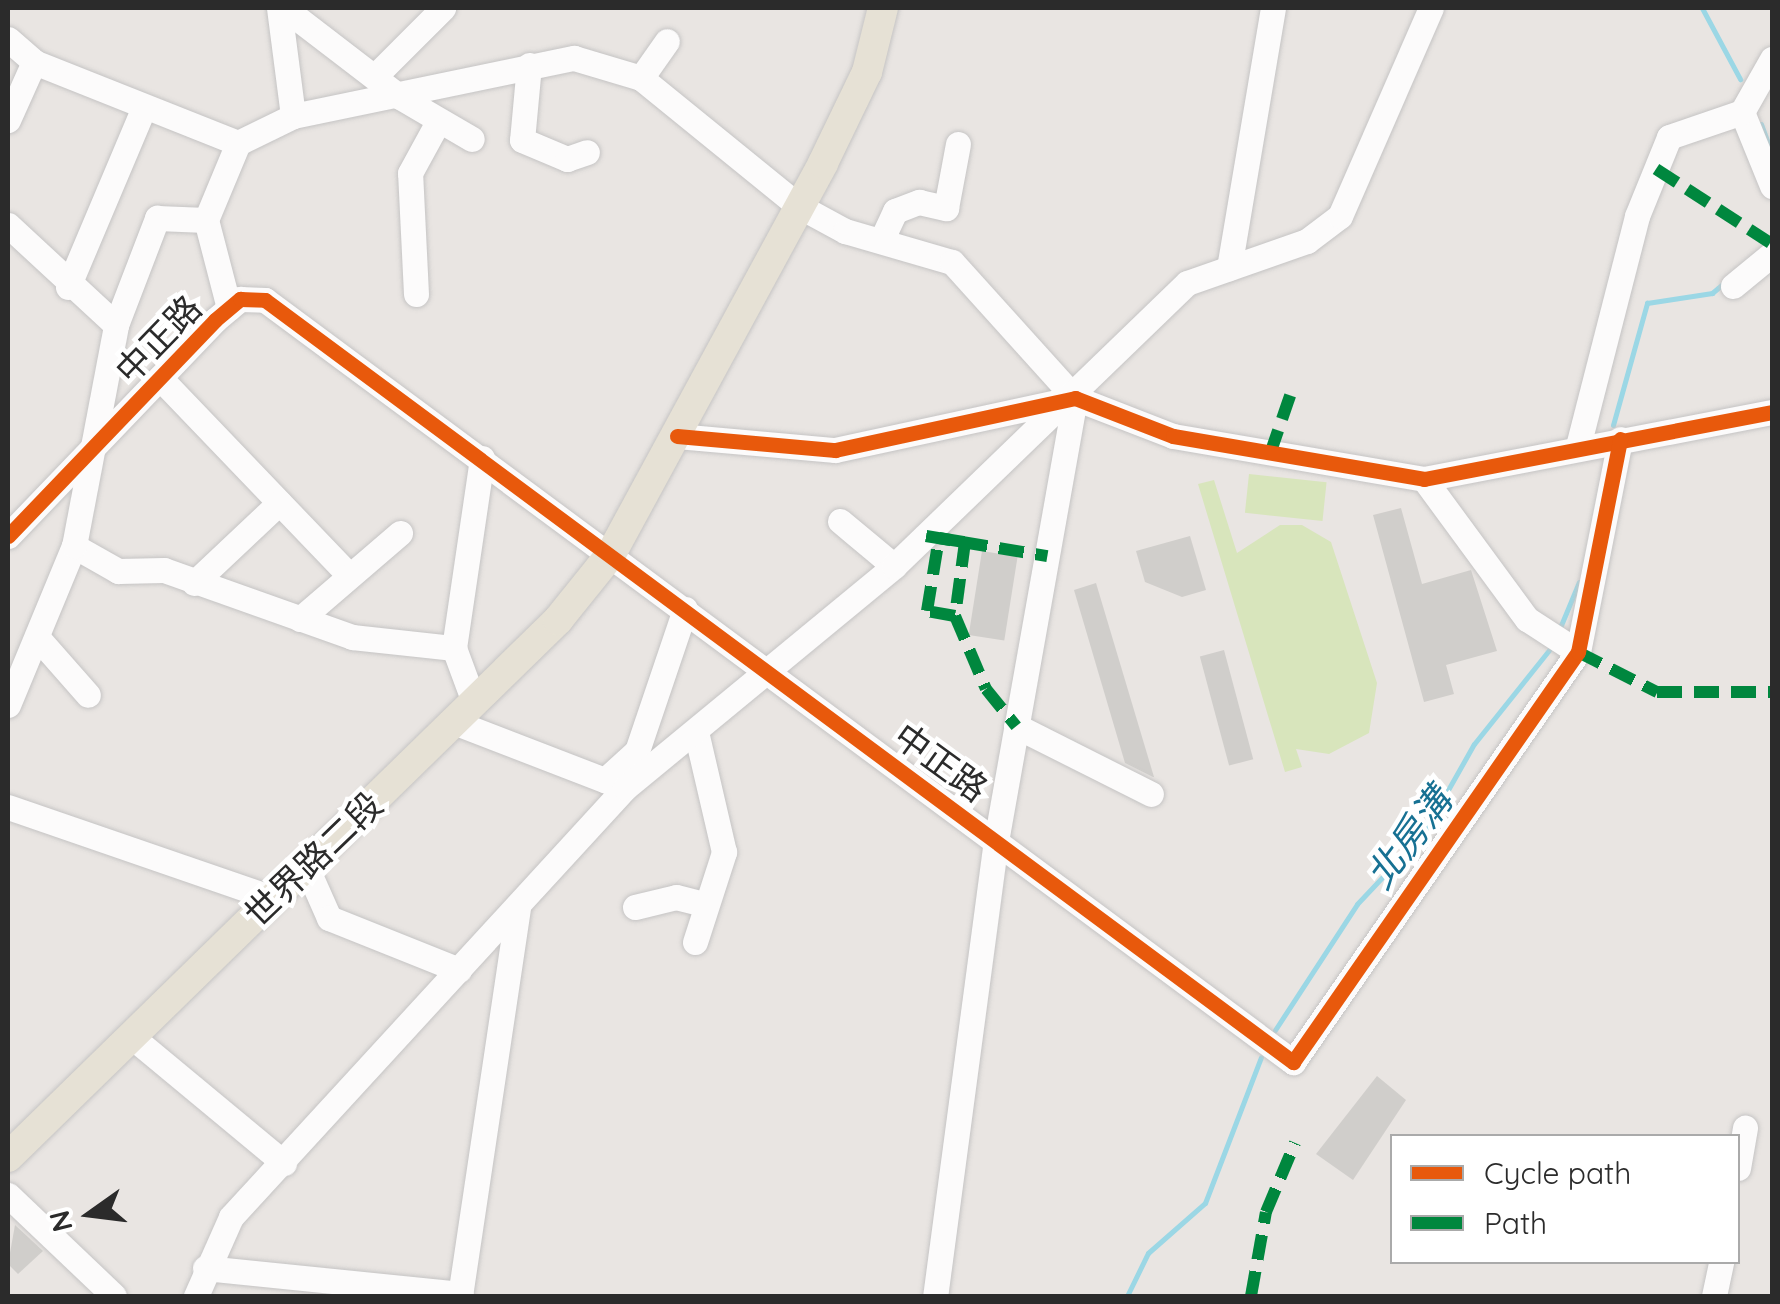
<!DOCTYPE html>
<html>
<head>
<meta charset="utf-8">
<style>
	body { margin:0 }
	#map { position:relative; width:1780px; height:1304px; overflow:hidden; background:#e9e5e2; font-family:Quicksand,"Noto Sans TC",sans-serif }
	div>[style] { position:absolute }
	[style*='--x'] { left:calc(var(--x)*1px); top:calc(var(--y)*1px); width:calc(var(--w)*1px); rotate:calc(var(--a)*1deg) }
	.pitch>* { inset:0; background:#d8e5bc; transform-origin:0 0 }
	.stream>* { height:5px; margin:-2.5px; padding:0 2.5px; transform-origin:2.5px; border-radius:2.5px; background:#9bd7e5 }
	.building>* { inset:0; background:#d0cecb; transform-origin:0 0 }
	.roads { filter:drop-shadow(0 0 2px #c5c4c4) drop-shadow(0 0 2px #c5c4c4) }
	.minor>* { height:25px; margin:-12.5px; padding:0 12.5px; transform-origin:12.5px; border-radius:12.5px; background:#fcfbfb }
	.major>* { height:30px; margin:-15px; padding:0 15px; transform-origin:15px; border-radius:15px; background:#e6e1d5 }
	.quiet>* { height:12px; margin-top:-6px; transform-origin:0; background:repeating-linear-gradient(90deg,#00873e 0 25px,transparent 0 37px) }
	.cycleway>* { height:15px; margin:-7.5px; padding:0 7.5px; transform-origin:7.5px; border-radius:7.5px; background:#e8590c }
	span { translate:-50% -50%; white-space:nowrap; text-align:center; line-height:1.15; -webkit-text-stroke:9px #fff; paint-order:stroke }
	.street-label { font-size:35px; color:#2b2b2b }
	.water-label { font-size:38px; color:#177193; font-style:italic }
	.frame { position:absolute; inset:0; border:10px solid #2b2b2b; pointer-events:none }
	.legend { position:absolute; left:1390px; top:1134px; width:350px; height:130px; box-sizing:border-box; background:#fff; border:2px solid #aaa; margin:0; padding:12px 18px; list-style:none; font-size:30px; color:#2b2b2b }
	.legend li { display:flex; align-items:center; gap:20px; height:50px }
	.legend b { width:50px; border:2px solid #aaa }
	.north { position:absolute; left:40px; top:1164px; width:100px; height:100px; -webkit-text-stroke:8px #fff; paint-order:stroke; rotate:256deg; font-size:28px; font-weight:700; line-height:40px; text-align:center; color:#2b2b2b }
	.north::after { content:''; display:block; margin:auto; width:35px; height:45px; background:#2b2b2b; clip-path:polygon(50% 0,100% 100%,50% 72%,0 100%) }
</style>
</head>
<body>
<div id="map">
	<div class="pitch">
		<i style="left:1249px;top:474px;width:78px;height:39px;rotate:6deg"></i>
		<i style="clip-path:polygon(1214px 480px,1237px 553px,1280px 525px,1302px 525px,1331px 542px,1377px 683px,1369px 733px,1329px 754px,1296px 749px,1302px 767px,1285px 772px,1198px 484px)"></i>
	</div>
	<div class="stream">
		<i style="--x:1702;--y:8;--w:81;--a:61.8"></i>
		<i style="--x:1761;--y:124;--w:32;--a:70"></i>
		<i style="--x:1613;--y:425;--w:127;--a:-74.4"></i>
		<i style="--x:1647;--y:303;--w:66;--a:-8.7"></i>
		<i style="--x:1712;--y:293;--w:16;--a:-40"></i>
		<i style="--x:1559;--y:630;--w:52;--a:-67.4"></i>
		<i style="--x:1275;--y:1030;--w:150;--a:-56.9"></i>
		<i style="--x:1357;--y:904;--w:96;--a:-46.7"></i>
		<i style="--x:1423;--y:834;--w:103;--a:-60.5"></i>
		<i style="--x:1474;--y:744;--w:120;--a:-51.4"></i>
		<i style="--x:1127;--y:1296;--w:48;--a:-64"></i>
		<i style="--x:1148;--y:1253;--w:76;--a:-41.3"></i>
		<i style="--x:1205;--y:1203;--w:156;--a:-69"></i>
	</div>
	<div class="building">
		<i style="clip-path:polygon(1401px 508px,1422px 584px,1471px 570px,1497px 651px,1446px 665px,1454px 694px,1424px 702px,1373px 515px)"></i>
		<i style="clip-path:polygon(1190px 536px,1206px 590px,1182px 597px,1145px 582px,1136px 551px)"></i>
		<i style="left:982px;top:551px;width:36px;height:85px;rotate:9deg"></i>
		<i style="clip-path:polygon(1096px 583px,1154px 777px,1153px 777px,1125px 763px,1074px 590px)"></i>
		<i style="left:1224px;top:650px;width:113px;height:25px;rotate:75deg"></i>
		<i style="clip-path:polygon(1377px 1076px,1406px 1100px,1353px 1180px,1316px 1154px)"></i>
		<i style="clip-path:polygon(15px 1225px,43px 1251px,18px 1274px,8px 1264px)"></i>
	</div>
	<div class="roads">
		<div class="minor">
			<i style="--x:279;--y:8;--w:109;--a:82.6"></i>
			<i style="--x:284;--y:8;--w:146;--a:37.5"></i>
			<i style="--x:400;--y:97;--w:83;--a:30.3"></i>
			<i style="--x:8;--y:39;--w:35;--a:41"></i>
			<i style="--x:34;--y:62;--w:219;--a:21.7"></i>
			<i style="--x:529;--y:65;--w:75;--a:95.3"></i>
			<i style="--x:522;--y:140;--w:49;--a:22.9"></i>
			<i style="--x:567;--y:159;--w:21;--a:-19"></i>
			<i style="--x:376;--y:75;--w:95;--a:-45"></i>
			<i style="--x:641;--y:78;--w:45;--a:-54.9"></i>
			<i style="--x:1742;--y:112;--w:80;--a:67.9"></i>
			<i style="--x:8;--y:120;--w:64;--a:-65.9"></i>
			<i style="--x:8;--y:225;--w:147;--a:42.8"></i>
			<i style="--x:882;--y:239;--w:31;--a:-65"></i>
			<i style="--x:895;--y:211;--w:26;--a:-21"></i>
			<i style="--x:919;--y:202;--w:28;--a:13"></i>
			<i style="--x:946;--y:208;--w:65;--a:-79.4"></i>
			<i style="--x:1229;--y:268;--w:264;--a:-80.4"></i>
			<i style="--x:1733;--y:286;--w:50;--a:-39.4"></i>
			<i style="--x:68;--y:287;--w:195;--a:-67.1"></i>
			<i style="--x:416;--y:294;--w:121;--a:-92.8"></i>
			<i style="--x:410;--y:173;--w:60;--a:-61.3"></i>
			<i style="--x:229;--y:308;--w:91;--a:-104.6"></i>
			<i style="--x:206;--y:220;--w:83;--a:-67.4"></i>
			<i style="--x:238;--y:143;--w:61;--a:-26.1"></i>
			<i style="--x:293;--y:116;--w:287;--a:-11.7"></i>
			<i style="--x:574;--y:58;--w:70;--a:16.6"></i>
			<i style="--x:641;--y:78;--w:201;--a:39.1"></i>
			<i style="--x:797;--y:205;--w:55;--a:28.4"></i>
			<i style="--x:845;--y:231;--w:111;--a:16.2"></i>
			<i style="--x:952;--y:262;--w:183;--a:47.9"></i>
			<i style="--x:1075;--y:398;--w:449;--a:100.1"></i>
			<i style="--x:996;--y:840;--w:460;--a:97.6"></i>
			<i style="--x:160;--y:378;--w:272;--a:46.2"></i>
			<i style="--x:677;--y:436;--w:159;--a:5.1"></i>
			<i style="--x:835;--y:450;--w:246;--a:-12.2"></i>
			<i style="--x:1075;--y:398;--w:105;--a:21.2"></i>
			<i style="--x:1173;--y:436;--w:255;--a:9.7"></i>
			<i style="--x:1424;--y:479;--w:354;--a:-10.9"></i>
			<i style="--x:1578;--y:446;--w:237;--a:-75.6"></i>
			<i style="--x:1637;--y:216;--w:85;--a:-67.9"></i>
			<i style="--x:1669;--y:137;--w:77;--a:-18.9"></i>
			<i style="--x:1742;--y:112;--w:61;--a:-60.5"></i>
			<i style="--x:1424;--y:479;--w:174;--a:53.7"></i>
			<i style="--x:1527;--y:619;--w:61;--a:32.9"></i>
			<i style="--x:840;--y:521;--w:70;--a:39.8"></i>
			<i style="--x:8;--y:536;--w:299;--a:-46.2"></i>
			<i style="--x:215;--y:320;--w:33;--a:-40"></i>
			<i style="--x:240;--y:299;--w:25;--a:2"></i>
			<i style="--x:265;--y:300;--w:1280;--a:36.55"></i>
			<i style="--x:1293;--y:1062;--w:499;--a:-55.2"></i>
			<i style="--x:1578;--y:652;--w:217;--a:-78.8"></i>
			<i style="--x:74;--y:546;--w:51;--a:29.6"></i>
			<i style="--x:118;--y:571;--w:46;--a:-1.2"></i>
			<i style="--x:164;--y:570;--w:200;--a:19.6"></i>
			<i style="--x:352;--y:637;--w:103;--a:6.2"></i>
			<i style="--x:194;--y:583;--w:117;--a:-43.3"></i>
			<i style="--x:300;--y:619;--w:132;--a:-40.7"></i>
			<i style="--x:37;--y:637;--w:77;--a:48.7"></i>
			<i style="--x:474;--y:702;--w:58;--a:-110.3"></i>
			<i style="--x:454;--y:648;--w:192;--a:-81.6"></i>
			<i style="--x:8;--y:705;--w:172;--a:-67.5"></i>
			<i style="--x:74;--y:546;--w:225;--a:-79.2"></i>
			<i style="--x:116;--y:325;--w:115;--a:-69"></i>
			<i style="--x:157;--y:218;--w:49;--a:2.3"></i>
			<i style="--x:454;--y:722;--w:175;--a:21.1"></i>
			<i style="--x:1016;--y:726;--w:151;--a:26.7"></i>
			<i style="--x:605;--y:780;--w:43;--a:-42.2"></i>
			<i style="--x:637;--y:751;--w:150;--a:-71.3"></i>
			<i style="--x:8;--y:807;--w:279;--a:19"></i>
			<i style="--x:306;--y:866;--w:57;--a:66.1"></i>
			<i style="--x:329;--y:918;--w:140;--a:21.8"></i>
			<i style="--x:635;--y:907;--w:42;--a:-13.7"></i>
			<i style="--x:676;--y:897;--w:30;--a:14"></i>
			<i style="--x:695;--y:942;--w:95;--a:-72.1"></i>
			<i style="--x:724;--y:852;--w:123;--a:-103.1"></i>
			<i style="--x:131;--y:1036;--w:199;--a:39.7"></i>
			<i style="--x:1738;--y:1168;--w:41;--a:-80.1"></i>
			<i style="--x:8;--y:1195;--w:146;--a:43.6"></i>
			<i style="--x:205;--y:1268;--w:257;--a:5.8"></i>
			<i style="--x:196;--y:1296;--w:86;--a:-66.1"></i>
			<i style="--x:231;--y:1217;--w:582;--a:-47.44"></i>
			<i style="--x:625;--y:788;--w:349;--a:-39.5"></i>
			<i style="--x:894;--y:566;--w:407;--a:-44"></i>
			<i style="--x:1187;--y:283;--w:127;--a:-19.3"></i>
			<i style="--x:1307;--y:241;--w:41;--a:-37.1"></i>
			<i style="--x:1340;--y:216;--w:227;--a:-66.4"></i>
			<i style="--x:460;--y:1296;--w:392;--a:-81.5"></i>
			<i style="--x:1714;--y:1296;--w:35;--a:-78"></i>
		</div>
		<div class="major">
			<i style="--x:8;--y:1157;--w:769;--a:-44.31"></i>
			<i style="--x:558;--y:620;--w:85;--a:-51.2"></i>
			<i style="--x:611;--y:554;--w:445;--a:-61.5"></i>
			<i style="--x:823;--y:163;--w:101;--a:-64.2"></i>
			<i style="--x:867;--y:72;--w:66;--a:-76"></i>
		</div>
	</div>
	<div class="quiet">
		<i style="--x:1656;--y:169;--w:138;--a:32.9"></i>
		<i style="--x:1270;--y:454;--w:65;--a:-71"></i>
		<i style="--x:926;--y:536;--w:123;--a:9.4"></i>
		<i style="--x:955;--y:616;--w:28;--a:-170"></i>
		<i style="--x:927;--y:611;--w:74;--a:-80.7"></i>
		<i style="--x:939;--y:538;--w:26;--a:9"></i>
		<i style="--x:965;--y:542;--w:75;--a:97.7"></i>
		<i style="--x:955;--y:616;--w:79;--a:67"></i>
		<i style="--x:986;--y:689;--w:48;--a:51"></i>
		<i style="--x:1578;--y:652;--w:89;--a:26.9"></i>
		<i style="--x:1657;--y:692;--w:115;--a:0"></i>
		<i style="--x:1251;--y:1296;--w:85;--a:-79.9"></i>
		<i style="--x:1266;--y:1212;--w:75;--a:-67.2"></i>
	</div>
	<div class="cycleway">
		<i style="--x:677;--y:436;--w:159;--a:5.1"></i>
		<i style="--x:835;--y:450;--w:246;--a:-12.2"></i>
		<i style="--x:1075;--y:398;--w:105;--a:21.2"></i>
		<i style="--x:1173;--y:436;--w:255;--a:9.7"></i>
		<i style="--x:1424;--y:479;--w:354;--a:-10.9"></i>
		<i style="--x:8;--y:536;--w:299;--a:-46.2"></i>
		<i style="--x:215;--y:320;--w:33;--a:-40"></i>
		<i style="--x:240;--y:299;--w:25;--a:2"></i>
		<i style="--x:265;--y:300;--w:1280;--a:36.55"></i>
		<i style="--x:1293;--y:1062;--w:499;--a:-55.2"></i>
		<i style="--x:1578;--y:652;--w:217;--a:-78.8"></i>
	</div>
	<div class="street-label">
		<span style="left:158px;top:339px;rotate:-46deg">中正路</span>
		<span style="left:941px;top:762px;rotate:36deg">中正路</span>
		<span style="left:313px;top:859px;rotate:-44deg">世界路二段</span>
	</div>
	<div class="water-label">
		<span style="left:1409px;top:838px;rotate:-53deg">北房溝</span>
	</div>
	<div class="frame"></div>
	<ul class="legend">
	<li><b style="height:12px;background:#e8590c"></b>Cycle path</li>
	<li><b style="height:12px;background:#00873e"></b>Path</li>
	</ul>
	<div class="north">N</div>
</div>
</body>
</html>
